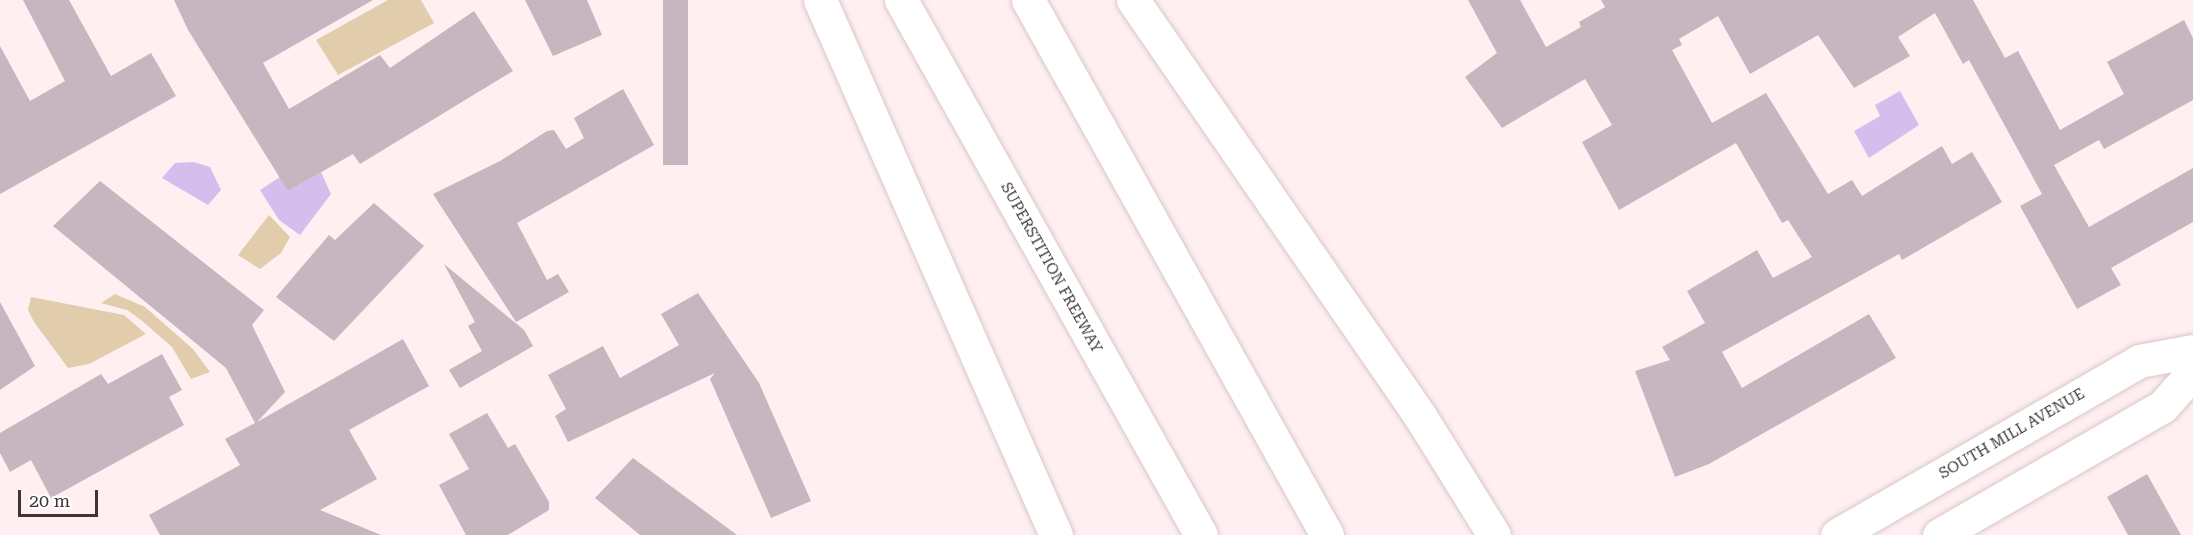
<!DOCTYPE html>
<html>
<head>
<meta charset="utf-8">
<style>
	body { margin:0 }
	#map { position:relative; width:2193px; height:535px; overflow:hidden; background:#ffeff0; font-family:"Roboto Serif",serif }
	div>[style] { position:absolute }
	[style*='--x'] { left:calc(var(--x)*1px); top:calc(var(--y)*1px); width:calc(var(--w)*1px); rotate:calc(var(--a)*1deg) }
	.green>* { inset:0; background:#e1cdac }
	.water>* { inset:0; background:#d5bdee }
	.building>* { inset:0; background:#c5b6bf; transform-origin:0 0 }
	.roads { filter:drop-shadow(0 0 2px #d9c6c7) drop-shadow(0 0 2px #d9c6c7) }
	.secondary>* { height:33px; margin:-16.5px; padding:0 16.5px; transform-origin:16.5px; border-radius:16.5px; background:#fff }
	.highway>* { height:33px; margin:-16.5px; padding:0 16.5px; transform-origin:16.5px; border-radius:16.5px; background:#fff }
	span { translate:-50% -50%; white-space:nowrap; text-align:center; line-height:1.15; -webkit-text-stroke:4.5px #fff; paint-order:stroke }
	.street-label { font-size:15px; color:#3d3636 }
	.scale { position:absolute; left:18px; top:490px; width:80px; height:27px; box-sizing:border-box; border:3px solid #3d3636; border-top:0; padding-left:8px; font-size:18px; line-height:21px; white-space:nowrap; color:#3d3636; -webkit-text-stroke:4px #fff; paint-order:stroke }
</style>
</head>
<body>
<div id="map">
	<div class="green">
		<i style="clip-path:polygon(388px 0,421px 0,434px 23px,338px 75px,316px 40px)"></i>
		<i style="clip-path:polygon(269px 215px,290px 237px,281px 253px,260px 269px,238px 255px)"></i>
		<i style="clip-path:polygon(115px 294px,145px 307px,193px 349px,210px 372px,191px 379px,172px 347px,141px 320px,127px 310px,101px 303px)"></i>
		<i style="clip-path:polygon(31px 297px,124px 315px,146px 334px,89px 364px,68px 368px,34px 322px,28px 310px)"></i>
	</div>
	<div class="water">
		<i style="clip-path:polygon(1900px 91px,1919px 125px,1869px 158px,1854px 131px,1880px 116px,1875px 105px)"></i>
		<i style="clip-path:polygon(194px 162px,210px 167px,221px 190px,208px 205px,162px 178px,175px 163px)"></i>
		<i style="clip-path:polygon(321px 172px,331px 194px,300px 235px,279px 220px,260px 190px,280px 177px,288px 191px)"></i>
	</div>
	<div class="building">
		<i style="clip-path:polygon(23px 0,69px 0,111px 76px,151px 53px,176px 96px,0 194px,0 46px,30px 101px,65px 81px)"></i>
		<i style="clip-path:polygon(174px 0,373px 0,263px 63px,289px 109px,380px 55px,390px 68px,474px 11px,513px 71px,360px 164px,353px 154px,288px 191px,188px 30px)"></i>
		<i style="clip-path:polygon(525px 0,587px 0,602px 35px,553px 56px)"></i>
		<i style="left:663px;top:0;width:25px;height:165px"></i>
		<i style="clip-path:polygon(1468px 0,1520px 0,1546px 47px,1581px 27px,1579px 22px,1605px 7px,1601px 0,1973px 0,2005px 58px,2018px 51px,2060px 130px,2124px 94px,2107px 62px,2184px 20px,2193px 38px,2193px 100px,2104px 149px,2099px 140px,2054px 165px,2089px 227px,2193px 168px,2193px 222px,2111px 268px,2121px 285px,2077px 309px,2020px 206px,2042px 194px,1969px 60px,1963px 64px,1935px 13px,1898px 37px,1910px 56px,1854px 88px,1818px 35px,1750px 74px,1718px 16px,1679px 39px,1682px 45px,1672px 50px,1712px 123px,1766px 93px,1828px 194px,1852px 180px,1862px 196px,1942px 146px,1952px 164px,1972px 152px,2002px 202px,1902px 260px,1899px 254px,1722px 352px,1742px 388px,1869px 314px,1896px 358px,1709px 464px,1675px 477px,1635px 371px,1670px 360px,1662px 347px,1705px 323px,1687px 291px,1757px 250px,1773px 278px,1812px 257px,1788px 220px,1782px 223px,1736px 143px,1619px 210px,1582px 142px,1612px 125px,1585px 79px,1502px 128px,1465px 77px,1497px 53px)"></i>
		<i style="clip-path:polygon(623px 89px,654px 145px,517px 223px,547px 280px,558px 274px,569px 292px,516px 322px,433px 194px,500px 161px,547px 131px,554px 130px,566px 149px,584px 138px,574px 118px)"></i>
		<i style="clip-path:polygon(100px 181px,264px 310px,252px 325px,285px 392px,257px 422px,403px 339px,429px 386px,349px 430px,377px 479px,320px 510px,381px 535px,160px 535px,149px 515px,240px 465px,225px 439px,255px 423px,226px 368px,53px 226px)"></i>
		<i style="clip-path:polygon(374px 203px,424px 246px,334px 341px,276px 297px,329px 235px,335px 240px)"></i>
		<i style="clip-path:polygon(444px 264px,524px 330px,533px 346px,460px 388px,449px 370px,482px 351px,468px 326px,475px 322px)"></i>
		<i style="clip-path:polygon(698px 293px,759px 383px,811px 501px,771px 518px,710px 379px,715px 373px,568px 442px,555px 416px,566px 409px,548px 375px,603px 346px,620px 378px,679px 345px,661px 314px)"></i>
		<i style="clip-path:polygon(0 302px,35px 366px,0 390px)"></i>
		<i style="clip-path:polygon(162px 354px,182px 390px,169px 397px,184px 425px,51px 498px,31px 460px,10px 472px,0 453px,0 433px,101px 374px,108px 384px)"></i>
		<i style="clip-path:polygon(487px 413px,508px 448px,515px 444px,549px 502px,549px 510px,508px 535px,466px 535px,439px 485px,469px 469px,449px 434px)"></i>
		<i style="clip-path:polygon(633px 458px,737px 535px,640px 535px,595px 498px)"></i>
		<i style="clip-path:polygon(2147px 474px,2181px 535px,2128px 535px,2107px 497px)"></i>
	</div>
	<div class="roads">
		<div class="secondary">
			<i style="--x:1837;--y:535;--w:349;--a:-29.9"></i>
			<i style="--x:2139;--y:361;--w:55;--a:-10.5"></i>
			<i style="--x:1939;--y:535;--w:258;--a:-29.9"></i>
			<i style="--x:2163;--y:406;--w:45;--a:-48.6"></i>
		</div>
		<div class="highway">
			<i style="--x:820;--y:0;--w:585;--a:66.2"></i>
			<i style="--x:901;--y:0;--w:613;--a:60.72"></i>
			<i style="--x:1028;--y:0;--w:613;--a:60.8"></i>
			<i style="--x:1133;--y:0;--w:505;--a:55.4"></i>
			<i style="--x:1420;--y:416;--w:140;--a:58.1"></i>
		</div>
	</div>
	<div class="street-label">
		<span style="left:1051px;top:268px;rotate:61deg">SUPERSTITION FREEWAY</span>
		<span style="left:2012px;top:434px;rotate:-30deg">SOUTH MILL AVENUE</span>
	</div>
	<div class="scale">20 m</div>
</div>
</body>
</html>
